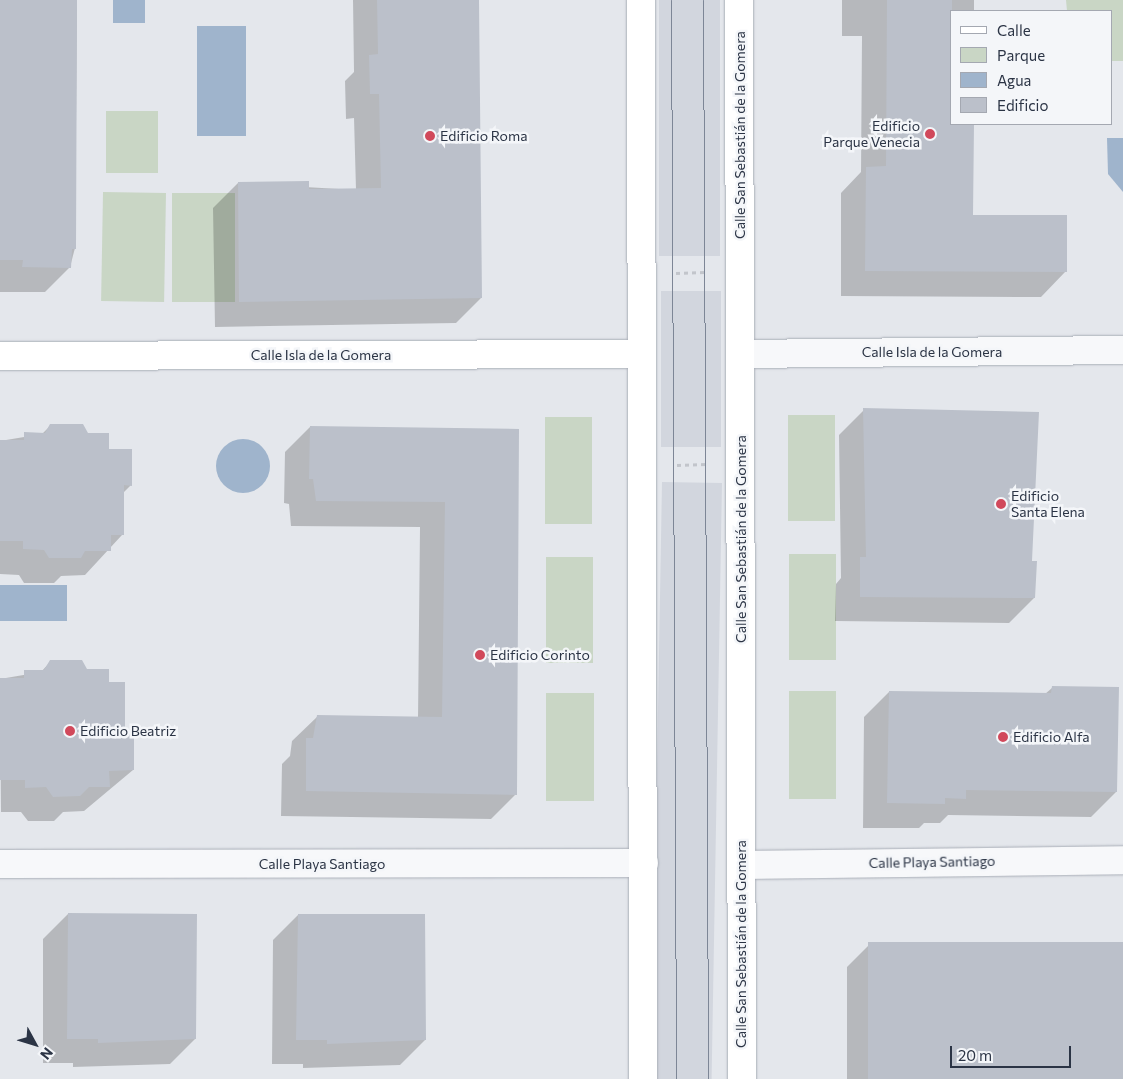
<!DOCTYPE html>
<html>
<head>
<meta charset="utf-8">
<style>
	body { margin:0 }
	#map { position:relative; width:1123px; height:1079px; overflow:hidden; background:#e4e7ec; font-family:Commissioner,sans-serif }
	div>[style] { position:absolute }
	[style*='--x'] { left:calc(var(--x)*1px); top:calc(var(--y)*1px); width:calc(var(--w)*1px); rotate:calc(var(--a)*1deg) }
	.built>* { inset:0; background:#d2d6de; transform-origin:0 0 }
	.green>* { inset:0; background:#c9d6c5; transform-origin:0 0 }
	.water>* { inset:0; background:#9fb4cc; transform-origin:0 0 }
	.round { border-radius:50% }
	.shadow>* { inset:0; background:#0003 }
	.building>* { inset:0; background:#bbc0ca; transform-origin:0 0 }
	.path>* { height:3px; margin-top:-1.5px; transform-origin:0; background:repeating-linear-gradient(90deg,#c2c5cb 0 4px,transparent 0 8px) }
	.roads { filter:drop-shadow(0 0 1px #a9aeb7) drop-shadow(0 0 1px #a9aeb7) }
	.street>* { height:28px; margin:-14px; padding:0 14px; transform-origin:14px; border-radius:14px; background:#f7f8fa }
	.secondary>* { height:28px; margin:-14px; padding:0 14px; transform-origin:14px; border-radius:14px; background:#fff }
	.tram>* { height:1px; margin:-0.5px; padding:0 0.5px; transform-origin:0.5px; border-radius:0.5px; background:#7d8696 }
	.dots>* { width:14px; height:14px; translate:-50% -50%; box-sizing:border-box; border:2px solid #f4f6f9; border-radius:50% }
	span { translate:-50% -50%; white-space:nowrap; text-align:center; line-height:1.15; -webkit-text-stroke:5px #f4f6f9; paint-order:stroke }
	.poi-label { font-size:14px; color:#2b3445 }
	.right { translate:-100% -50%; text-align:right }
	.left { translate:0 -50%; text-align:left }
	.street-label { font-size:14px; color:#2b3445 }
	.legend { position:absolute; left:950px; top:10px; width:162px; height:115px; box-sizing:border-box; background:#f4f6f9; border:1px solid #a4a8b1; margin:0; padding:6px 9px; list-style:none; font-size:15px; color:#2b3445 }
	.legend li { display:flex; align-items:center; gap:10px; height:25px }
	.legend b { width:25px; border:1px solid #a4a8b1 }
	.north { position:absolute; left:10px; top:1019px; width:50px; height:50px; -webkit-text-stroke:4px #f4f6f9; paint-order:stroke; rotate:129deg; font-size:14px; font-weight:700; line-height:20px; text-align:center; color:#2b3445 }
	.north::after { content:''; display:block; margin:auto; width:18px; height:22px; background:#2b3445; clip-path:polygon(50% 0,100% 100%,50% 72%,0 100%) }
	.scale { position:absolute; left:950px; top:1046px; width:121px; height:22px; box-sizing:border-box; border:2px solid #2b3445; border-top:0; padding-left:6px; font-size:15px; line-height:18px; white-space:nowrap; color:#2b3445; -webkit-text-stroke:4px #f4f6f9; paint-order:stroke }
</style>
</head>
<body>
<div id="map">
	<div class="built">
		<i style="left:659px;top:0;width:61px;height:256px"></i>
		<i style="left:721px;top:291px;width:156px;height:60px;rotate:90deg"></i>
		<i style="left:662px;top:482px;width:60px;height:597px;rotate:1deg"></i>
	</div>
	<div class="green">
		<i style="clip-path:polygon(1066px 0,1123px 0,1123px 61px,1112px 61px,1112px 11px,1067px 11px)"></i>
		<i style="left:106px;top:111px;width:52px;height:62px"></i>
		<i style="left:166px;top:193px;width:109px;height:63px;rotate:91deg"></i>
		<i style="left:235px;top:193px;width:109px;height:63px;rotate:90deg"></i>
		<i style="left:788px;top:415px;width:47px;height:106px"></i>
		<i style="left:545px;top:417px;width:47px;height:107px"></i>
		<i style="left:836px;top:554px;width:106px;height:47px;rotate:90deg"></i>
		<i style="left:546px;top:557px;width:47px;height:106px"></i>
		<i style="left:789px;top:691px;width:47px;height:108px"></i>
		<i style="left:594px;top:693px;width:108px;height:48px;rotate:90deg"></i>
	</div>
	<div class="water">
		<i style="left:113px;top:0;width:32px;height:23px"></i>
		<i style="left:197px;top:26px;width:49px;height:110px"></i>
		<i style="clip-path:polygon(1107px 138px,1123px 138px,1123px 192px,1108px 174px)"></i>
		<i class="round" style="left:216px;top:439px;width:54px;height:54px"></i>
		<i style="left:67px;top:585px;width:36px;height:67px;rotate:90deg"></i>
	</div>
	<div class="shadow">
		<i style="clip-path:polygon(0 0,77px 0,75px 248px,70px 267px,45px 292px,0 292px)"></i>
		<i style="clip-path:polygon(353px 0,477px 0,481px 298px,456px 323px,215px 327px,213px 208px,238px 183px,356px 190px,354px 118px,346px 119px,345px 81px,354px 72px)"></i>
		<i style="clip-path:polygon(842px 0,974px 0,974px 11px,952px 11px,952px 124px,973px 124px,972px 217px,1066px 271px,1041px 297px,841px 296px,841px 193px,861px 172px,862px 36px,842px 36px)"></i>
		<i style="clip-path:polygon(864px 410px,1034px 598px,1009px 623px,835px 621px,836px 584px,841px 578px,839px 435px)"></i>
		<i style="clip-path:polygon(51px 425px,87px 434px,108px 450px,131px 485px,122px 494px,122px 535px,85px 575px,61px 576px,54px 583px,24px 583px,19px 575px,0 574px,0 441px,42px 434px)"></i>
		<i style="clip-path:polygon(310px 427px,518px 430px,516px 794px,491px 819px,281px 816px,282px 764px,290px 756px,292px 741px,318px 716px,418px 718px,420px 527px,291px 526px,289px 504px,284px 503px,285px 452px)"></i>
		<i style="clip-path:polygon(51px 661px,86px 671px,108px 683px,133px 770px,84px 811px,63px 812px,54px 821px,28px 821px,21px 812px,1px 812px,0 679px,41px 672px)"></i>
		<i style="clip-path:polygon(1052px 688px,1116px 792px,1091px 817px,948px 815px,940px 823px,924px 823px,919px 828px,863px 828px,864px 717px,889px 692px,1045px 694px)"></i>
		<i style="clip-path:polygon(68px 914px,195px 1039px,170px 1064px,73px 1067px,73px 1063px,43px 1063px,43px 939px)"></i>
		<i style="clip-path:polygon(298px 915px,425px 1040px,400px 1065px,303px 1068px,303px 1064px,272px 1064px,273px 940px)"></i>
		<i style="clip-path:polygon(1123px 943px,1123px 1079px,847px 1079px,847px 967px,869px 945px)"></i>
	</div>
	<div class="building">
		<i style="clip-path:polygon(0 0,77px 0,76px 249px,72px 249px,71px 268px,22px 267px,23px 260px,0 260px)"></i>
		<i style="clip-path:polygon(377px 0,479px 0,482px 298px,239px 302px,238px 182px,309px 181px,309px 189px,381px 188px,379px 94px,370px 94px,369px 55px,378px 54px)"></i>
		<i style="clip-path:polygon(887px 0,952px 0,952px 124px,974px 124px,973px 215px,1067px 215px,1067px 272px,865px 271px,866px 167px,886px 166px)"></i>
		<i style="clip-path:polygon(863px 408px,1039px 412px,1032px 561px,1037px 561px,1035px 598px,860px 597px,860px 557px,866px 557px)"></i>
		<i style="clip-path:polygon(50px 424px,83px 424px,88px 433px,109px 433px,109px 449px,132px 449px,132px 486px,124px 485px,124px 535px,111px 535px,111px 551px,85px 551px,81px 558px,49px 558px,44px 550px,23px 549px,23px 541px,0 541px,0 440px,24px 440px,24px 432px,45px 433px)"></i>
		<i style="clip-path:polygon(310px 426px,519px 429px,517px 795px,306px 791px,306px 738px,313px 738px,317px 715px,442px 717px,445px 502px,316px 501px,313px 479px,309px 479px)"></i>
		<i style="clip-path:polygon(50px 660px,82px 660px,87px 669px,109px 669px,109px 682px,125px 682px,125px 734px,134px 734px,134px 770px,109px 771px,110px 787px,89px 787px,80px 796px,53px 797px,46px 787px,25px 788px,25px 780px,0 780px,0 678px,24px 678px,24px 670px,44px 670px)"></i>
		<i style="clip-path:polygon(1052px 686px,1119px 687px,1117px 792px,966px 790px,966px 799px,945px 798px,945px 804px,887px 803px,889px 691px,1051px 693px)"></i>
		<i style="clip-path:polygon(68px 913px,197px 914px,196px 1039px,98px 1043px,98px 1039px,67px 1039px)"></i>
		<i style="clip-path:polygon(298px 914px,425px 914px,426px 1040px,327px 1044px,327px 1040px,296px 1040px)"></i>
		<i style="left:1123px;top:942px;width:137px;height:255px;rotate:90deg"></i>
	</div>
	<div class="path">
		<i style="--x:676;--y:273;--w:29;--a:-2"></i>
		<i style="--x:677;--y:465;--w:29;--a:-2"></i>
	</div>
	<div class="roads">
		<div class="street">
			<i style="--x:740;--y:354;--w:383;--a:-0.6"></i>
			<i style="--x:0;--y:864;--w:644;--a:-0.09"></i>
			<i style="--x:741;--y:865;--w:382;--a:-0.7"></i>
		</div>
		<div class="secondary">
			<i style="--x:641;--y:0;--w:1079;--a:89.89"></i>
			<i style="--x:739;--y:0;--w:1079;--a:89.84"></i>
			<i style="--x:0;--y:356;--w:642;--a:-0.18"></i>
		</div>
	</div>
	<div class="tram">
		<i style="--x:671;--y:0;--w:1079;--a:89.73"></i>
		<i style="--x:703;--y:0;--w:1079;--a:89.73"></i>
	</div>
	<div class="dots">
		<i style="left:930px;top:134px;background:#d1495b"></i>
		<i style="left:430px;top:136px;background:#d1495b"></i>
		<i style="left:1001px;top:504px;background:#d1495b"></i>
		<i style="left:480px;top:655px;background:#d1495b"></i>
		<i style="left:70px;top:731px;background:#d1495b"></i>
		<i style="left:1003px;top:737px;background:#d1495b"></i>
	</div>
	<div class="poi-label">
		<span class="right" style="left:920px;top:134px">Edificio<br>Parque Venecia</span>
		<span class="left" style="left:440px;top:136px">Edificio Roma</span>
		<span class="left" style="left:1011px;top:504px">Edificio<br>Santa Elena</span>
		<span class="left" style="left:490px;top:655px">Edificio Corinto</span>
		<span class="left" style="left:80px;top:731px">Edificio Beatriz</span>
		<span class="left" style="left:1013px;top:737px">Edificio Alfa</span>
	</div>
	<div class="street-label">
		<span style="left:740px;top:135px;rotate:-90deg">Calle San Sebastián de la Gomera</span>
		<span style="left:932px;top:352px">Calle Isla de la Gomera</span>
		<span style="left:321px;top:355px">Calle Isla de la Gomera</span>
		<span style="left:741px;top:539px;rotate:-90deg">Calle San Sebastián de la Gomera</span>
		<span style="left:932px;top:862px;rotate:-1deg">Calle Playa Santiago</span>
		<span style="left:322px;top:864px">Calle Playa Santiago</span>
		<span style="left:741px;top:944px;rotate:-90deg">Calle San Sebastián de la Gomera</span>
	</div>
	<ul class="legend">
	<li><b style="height:6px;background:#fff"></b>Calle</li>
	<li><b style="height:14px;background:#c9d6c5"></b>Parque</li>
	<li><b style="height:14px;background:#9fb4cc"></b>Agua</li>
	<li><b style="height:14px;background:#bbc0ca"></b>Edificio</li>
	</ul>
	<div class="north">N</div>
	<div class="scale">20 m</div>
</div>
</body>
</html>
